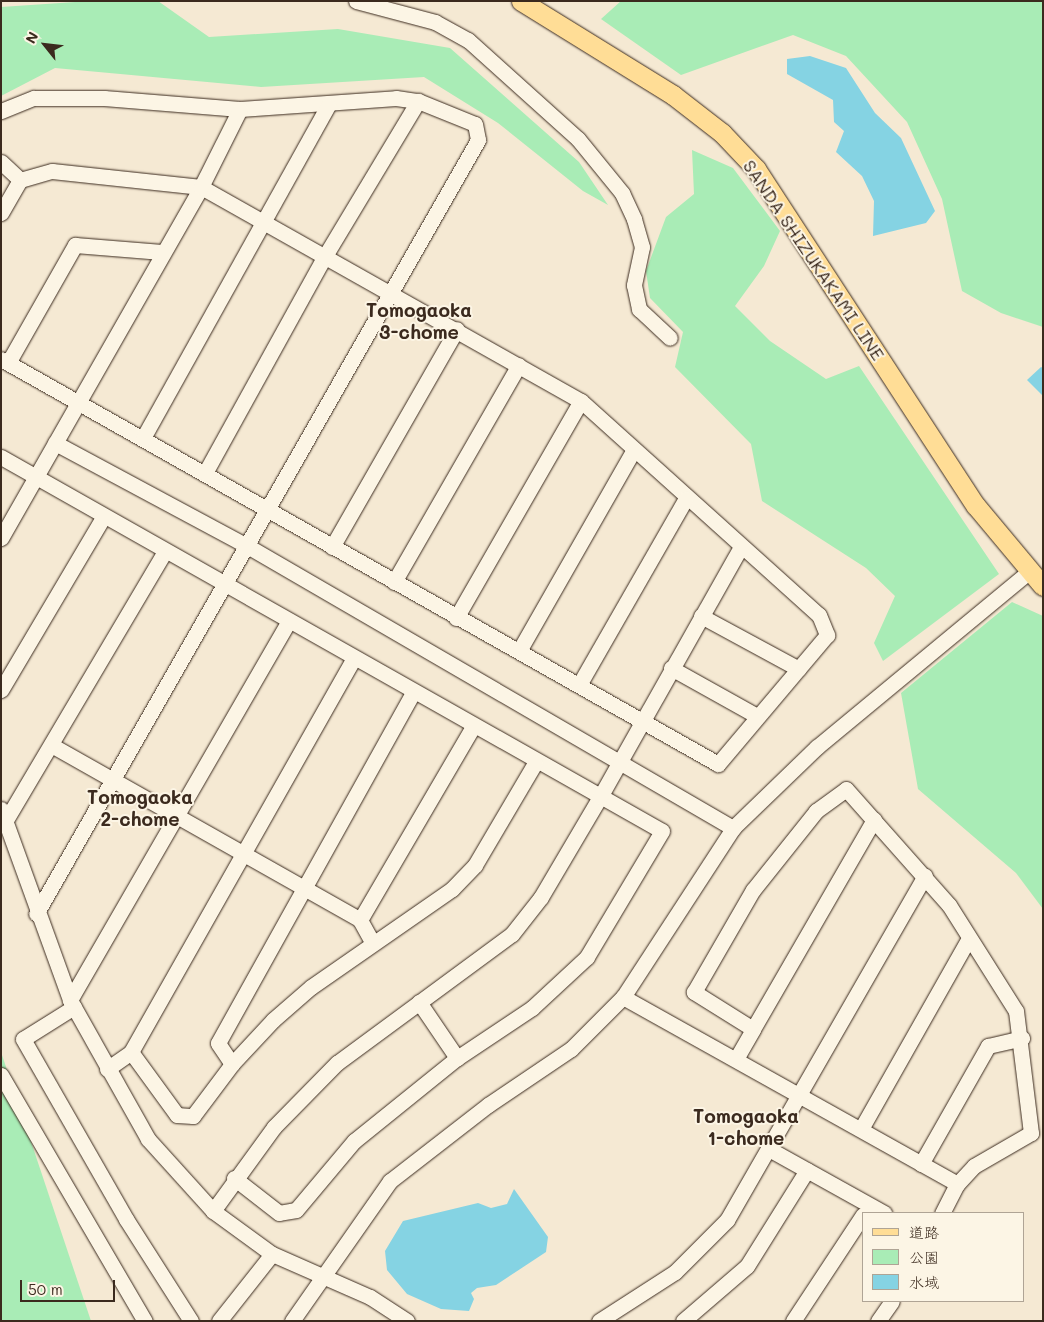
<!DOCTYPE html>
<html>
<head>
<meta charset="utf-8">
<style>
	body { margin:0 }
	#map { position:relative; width:1044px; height:1322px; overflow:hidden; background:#f5e9d3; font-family:Mali,"Klee One",sans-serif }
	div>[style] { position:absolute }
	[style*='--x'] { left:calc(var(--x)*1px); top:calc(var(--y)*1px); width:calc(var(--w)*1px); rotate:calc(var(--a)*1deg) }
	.green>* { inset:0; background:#a9ecb6 }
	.water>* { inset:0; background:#85d3e3 }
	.roads { filter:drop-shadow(0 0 1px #3b2a1e) drop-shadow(0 0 1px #3b2a1e) }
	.minor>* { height:15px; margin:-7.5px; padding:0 7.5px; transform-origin:7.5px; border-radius:7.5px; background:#fcf5e5 }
	.major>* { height:19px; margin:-9.5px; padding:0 9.5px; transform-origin:9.5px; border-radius:9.5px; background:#ffdd96 }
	span { translate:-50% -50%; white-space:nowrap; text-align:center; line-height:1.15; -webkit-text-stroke:4px #fcf5e5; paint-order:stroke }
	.street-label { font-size:18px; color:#3b2a1e }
	.neighbourhood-label { font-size:19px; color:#3b2a1e; font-weight:700 }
	.frame { position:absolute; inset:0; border:2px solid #3b2a1e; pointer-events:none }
	.legend { position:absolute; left:862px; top:1212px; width:162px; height:90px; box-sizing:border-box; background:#fcf5e5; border:1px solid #afa495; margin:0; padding:6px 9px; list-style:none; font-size:15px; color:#3b2a1e }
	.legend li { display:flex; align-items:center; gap:10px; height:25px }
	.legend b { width:25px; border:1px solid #afa495 }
	.north { position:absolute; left:20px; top:20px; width:50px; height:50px; -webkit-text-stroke:4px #fcf5e5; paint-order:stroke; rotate:299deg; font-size:14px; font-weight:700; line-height:20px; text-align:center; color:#3b2a1e }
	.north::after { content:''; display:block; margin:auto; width:18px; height:22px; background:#3b2a1e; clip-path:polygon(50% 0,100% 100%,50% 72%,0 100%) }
	.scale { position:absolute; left:20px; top:1280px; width:95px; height:22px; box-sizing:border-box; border:2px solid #3b2a1e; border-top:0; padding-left:6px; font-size:15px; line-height:18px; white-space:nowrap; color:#3b2a1e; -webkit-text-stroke:4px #fcf5e5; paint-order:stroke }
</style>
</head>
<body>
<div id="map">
	<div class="green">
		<i style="clip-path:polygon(90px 1px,158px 1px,209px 37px,338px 29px,450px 48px,579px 162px,608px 205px,583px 191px,498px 123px,424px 77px,261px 87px,55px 68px,1px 96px,1px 7px)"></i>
		<i style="clip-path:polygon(621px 1px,1043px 1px,1043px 327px,1001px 313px,962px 291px,942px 199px,907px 122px,846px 56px,793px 35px,681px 75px,601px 19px)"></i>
		<i style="clip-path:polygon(692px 150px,733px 168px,780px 231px,764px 266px,735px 306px,770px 341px,826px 379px,859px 366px,999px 574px,883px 661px,874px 643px,895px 596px,866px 568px,762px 501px,751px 444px,675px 367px,683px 332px,650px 298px,646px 271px,666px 217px,694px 194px)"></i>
		<i style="clip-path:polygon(1012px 602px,1043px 616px,1043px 909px,1016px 873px,918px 789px,901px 693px)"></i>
		<i style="clip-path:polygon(1px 1052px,91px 1321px,1px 1321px)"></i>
	</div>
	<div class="water">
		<i style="clip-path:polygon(810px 56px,846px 68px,875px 113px,901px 138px,935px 211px,926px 223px,873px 236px,874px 201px,862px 176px,836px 152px,844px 131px,834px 122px,833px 100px,787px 74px,787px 59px)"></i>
		<i style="clip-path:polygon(1041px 367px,1043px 368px,1043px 396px,1027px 380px)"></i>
		<i style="clip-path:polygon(514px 1189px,548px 1237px,546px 1252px,496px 1285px,477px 1288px,471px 1293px,474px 1299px,469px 1311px,441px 1309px,407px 1294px,387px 1270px,385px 1251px,403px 1221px,478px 1203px,491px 1208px,507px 1204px)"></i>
	</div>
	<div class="roads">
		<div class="minor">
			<i style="--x:356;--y:1;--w:82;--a:14.9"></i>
			<i style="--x:435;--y:22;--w:38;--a:29"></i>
			<i style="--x:468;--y:40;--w:148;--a:42"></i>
			<i style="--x:578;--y:139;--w:70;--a:50.8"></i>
			<i style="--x:622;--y:193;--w:29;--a:65"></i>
			<i style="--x:634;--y:219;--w:29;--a:74"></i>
			<i style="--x:642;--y:247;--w:39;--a:102"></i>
			<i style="--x:634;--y:285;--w:25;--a:78"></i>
			<i style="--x:639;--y:309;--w:42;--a:43.1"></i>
			<i style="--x:1;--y:111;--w:35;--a:-22"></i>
			<i style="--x:34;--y:98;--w:70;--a:0"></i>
			<i style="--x:104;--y:98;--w:136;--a:4.6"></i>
			<i style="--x:240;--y:109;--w:156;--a:-4"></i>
			<i style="--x:396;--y:98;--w:22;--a:8"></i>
			<i style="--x:418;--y:101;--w:61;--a:22"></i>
			<i style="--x:475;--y:124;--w:16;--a:79"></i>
			<i style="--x:478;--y:140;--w:891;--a:119.73"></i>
			<i style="--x:1;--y:162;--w:26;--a:43"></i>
			<i style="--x:1;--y:213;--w:38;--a:-60"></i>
			<i style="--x:20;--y:180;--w:33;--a:-16"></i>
			<i style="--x:52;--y:171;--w:150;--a:6.1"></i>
			<i style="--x:201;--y:187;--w:436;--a:29.4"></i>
			<i style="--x:581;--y:401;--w:320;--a:42"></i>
			<i style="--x:819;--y:615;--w:22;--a:68"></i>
			<i style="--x:827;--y:635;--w:169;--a:130.2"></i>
			<i style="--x:718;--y:764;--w:823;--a:-150.54"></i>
			<i style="--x:8;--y:363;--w:136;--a:-60.4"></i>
			<i style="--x:75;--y:245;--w:87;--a:4.6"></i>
			<i style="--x:143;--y:438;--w:380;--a:-60.9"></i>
			<i style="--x:55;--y:443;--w:220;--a:28.2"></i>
			<i style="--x:249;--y:547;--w:560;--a:30.14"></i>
			<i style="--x:1;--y:457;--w:759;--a:29.5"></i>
			<i style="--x:662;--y:831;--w:147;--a:120.8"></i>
			<i style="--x:587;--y:957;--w:75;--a:137.2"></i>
			<i style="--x:532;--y:1008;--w:90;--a:146.3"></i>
			<i style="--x:457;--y:1058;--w:132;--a:141.1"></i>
			<i style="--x:354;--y:1141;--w:90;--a:130"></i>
			<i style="--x:296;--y:1210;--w:17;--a:170"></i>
			<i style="--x:279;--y:1213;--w:57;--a:-142.1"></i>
			<i style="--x:205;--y:473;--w:248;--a:-61.1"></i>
			<i style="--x:325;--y:256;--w:181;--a:-59"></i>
			<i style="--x:1;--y:538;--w:404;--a:-60.3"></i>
			<i style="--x:201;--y:187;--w:87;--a:-63.4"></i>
			<i style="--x:332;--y:547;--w:251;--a:-60.2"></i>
			<i style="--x:394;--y:582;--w:250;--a:-60.1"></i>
			<i style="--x:701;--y:616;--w:111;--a:28.4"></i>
			<i style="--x:456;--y:618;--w:250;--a:-60.1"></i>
			<i style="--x:519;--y:651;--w:230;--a:-60.3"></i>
			<i style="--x:671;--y:668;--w:98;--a:29.2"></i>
			<i style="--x:579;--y:685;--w:215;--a:-60.2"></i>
			<i style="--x:1;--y:690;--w:202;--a:-59.4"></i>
			<i style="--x:53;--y:746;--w:353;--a:29.5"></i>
			<i style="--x:360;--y:920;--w:26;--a:61"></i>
			<i style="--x:1;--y:809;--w:203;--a:70.1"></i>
			<i style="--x:70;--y:1000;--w:159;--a:60.7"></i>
			<i style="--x:148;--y:1139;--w:97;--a:47.9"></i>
			<i style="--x:6;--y:820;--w:312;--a:-59.4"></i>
			<i style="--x:360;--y:920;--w:224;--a:-59.7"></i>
			<i style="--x:623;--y:997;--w:383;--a:29.2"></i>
			<i style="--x:70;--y:1000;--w:438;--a:-60"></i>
			<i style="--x:419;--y:1002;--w:68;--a:55.8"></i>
			<i style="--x:74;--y:1007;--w:60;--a:147.9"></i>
			<i style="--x:23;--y:1039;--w:207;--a:60.2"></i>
			<i style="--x:126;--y:1219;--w:121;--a:57.5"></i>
			<i style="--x:753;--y:1029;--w:242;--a:-60"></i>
			<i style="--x:131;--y:1052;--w:78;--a:53.9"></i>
			<i style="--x:177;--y:1115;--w:16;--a:4"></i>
			<i style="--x:193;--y:1116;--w:65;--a:-53.1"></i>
			<i style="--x:232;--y:1064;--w:60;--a:-47"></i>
			<i style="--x:273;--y:1020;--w:50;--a:-41"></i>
			<i style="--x:311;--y:987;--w:172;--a:-34.8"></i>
			<i style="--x:452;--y:889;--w:33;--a:-46"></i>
			<i style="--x:475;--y:865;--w:118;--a:-59.5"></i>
			<i style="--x:736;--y:1059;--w:34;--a:-60"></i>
			<i style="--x:753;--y:1029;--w:70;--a:-147.9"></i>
			<i style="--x:694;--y:992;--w:118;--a:-60"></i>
			<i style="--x:753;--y:890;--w:101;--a:-51.4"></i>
			<i style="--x:816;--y:811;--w:37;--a:-36"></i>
			<i style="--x:846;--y:789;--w:155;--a:48.4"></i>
			<i style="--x:949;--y:905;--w:125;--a:57.7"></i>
			<i style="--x:1016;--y:1011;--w:123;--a:83"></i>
			<i style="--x:1031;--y:1133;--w:66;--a:149.9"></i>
			<i style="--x:974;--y:1166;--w:25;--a:133"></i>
			<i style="--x:957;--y:1184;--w:33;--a:117"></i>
			<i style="--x:232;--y:1064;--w:25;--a:-124"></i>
			<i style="--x:218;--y:1043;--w:401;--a:-60.9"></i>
			<i style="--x:107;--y:1069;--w:29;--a:-35"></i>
			<i style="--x:131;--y:1052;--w:453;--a:-60.5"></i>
			<i style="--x:1;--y:1075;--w:285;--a:59.7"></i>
			<i style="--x:861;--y:1129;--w:219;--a:-60.5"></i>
			<i style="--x:769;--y:1149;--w:132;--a:29.1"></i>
			<i style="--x:921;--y:1164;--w:136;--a:-60.4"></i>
			<i style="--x:988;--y:1046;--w:35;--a:-13"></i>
			<i style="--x:219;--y:1321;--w:85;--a:-51.7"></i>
			<i style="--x:292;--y:1321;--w:171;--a:-55"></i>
			<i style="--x:390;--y:1181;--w:124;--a:-37.8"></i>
			<i style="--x:488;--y:1105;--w:100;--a:-34"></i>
			<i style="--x:571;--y:1049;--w:74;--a:-45"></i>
			<i style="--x:623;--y:997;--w:202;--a:-56.9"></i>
			<i style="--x:733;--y:828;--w:117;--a:-44"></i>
			<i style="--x:817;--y:747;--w:276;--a:-39.6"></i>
			<i style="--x:407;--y:1321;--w:44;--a:-147"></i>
			<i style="--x:370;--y:1297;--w:107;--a:-156.3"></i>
			<i style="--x:272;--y:1254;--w:73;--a:-143.9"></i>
			<i style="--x:213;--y:1211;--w:104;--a:-54"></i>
			<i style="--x:274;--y:1127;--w:90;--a:-45.5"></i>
			<i style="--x:337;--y:1063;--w:217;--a:-36.4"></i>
			<i style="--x:512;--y:934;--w:47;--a:-51.9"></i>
			<i style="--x:541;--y:897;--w:116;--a:-59.5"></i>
			<i style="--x:600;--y:797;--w:287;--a:-60.6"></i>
			<i style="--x:599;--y:1321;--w:90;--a:-32.8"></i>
			<i style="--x:675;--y:1272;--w:74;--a:-45"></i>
			<i style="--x:727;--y:1220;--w:397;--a:-60.1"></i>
			<i style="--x:683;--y:1321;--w:84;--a:-40.7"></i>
			<i style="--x:747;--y:1266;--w:113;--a:-58"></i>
			<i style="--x:793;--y:1321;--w:127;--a:-56.6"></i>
			<i style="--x:878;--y:1321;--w:24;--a:-55"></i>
		</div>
		<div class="major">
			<i style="--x:521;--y:1;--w:179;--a:31.7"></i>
			<i style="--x:673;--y:95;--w:62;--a:37.8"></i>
			<i style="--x:722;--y:133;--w:50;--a:46.6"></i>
			<i style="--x:756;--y:169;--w:402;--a:56.9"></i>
			<i style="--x:976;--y:506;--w:104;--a:50.1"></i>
		</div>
	</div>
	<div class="street-label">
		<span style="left:814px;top:260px;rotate:56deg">SANDA SHIZUKAKAMI LINE</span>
	</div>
	<div class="neighbourhood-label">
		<span style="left:419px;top:321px">Tomogaoka<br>3-chome</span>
		<span style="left:140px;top:808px">Tomogaoka<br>2-chome</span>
		<span style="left:746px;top:1127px">Tomogaoka<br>1-chome</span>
	</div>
	<div class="frame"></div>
	<ul class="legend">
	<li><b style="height:6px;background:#ffdd96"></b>道路</li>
	<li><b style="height:14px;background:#a9ecb6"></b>公園</li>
	<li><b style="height:14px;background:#85d3e3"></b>水域</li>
	</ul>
	<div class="north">N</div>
	<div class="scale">50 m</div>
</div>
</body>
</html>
